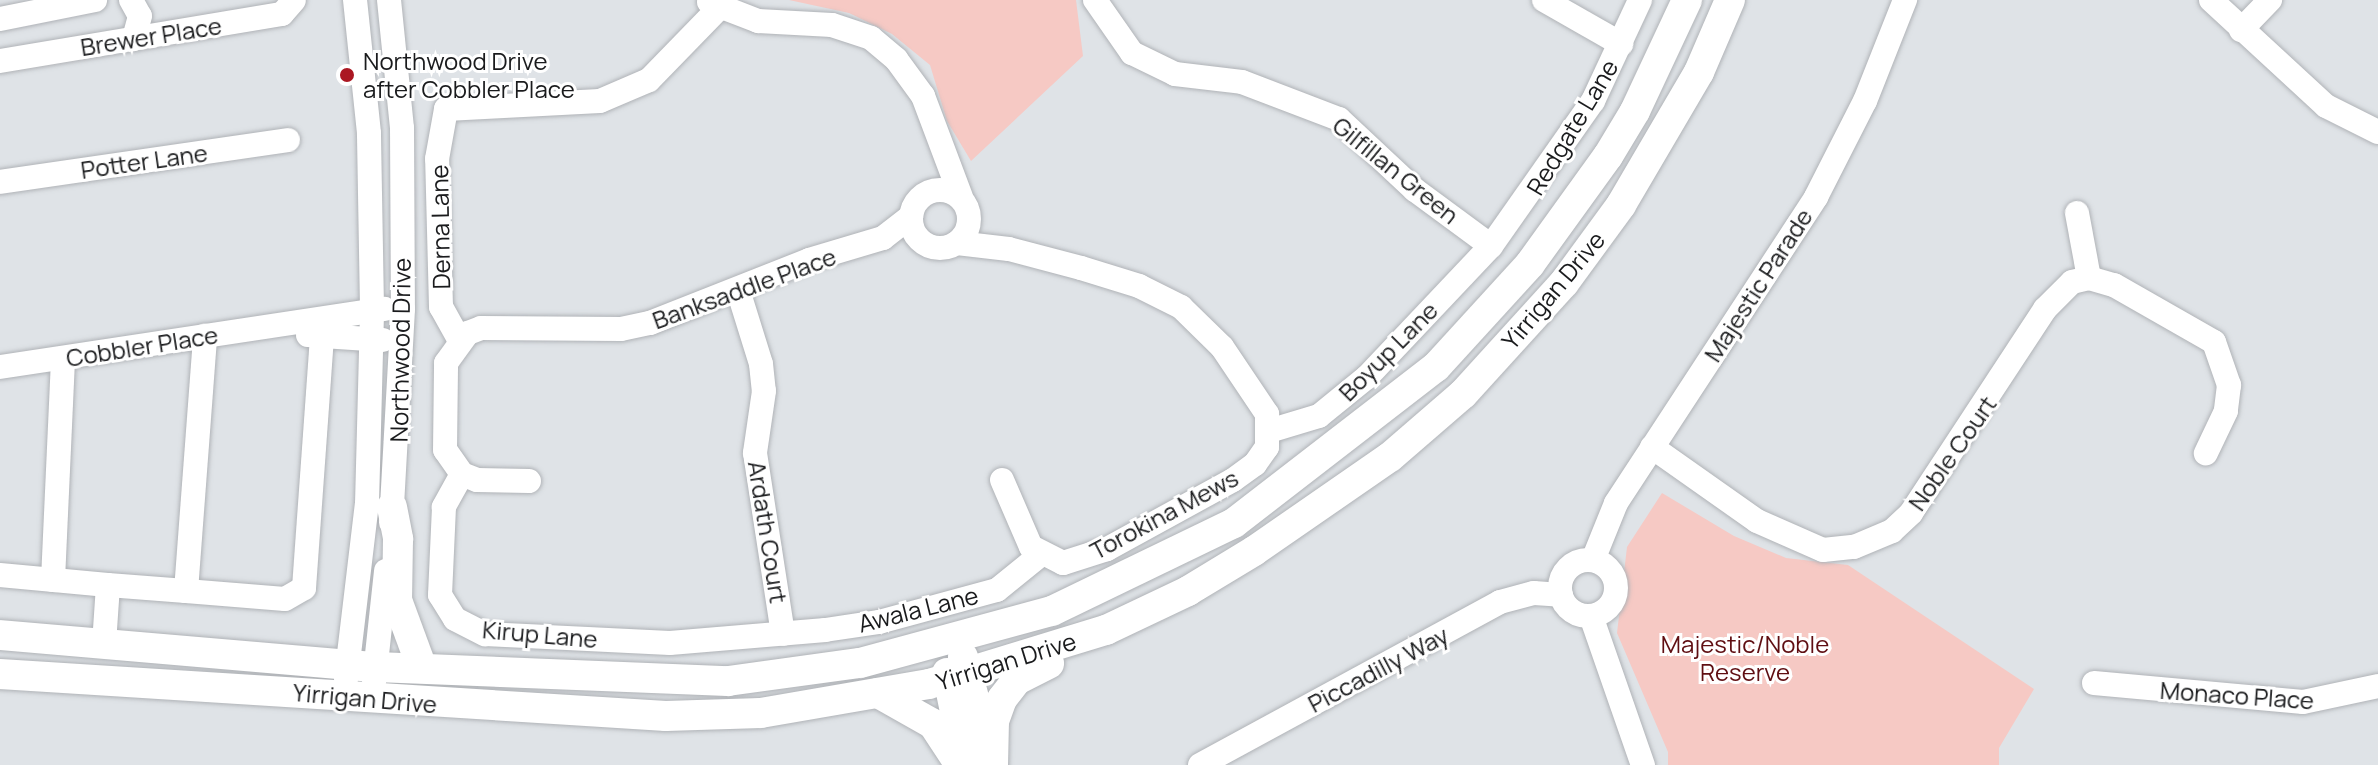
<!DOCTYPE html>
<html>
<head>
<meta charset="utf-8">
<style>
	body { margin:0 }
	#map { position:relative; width:2378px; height:765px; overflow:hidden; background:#dfe3e7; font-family:Manrope,sans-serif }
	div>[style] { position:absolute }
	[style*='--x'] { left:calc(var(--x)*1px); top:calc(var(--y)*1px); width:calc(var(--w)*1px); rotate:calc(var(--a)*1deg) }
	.green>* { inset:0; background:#f6c9c4 }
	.roads { filter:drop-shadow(0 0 2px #b0b3b7) drop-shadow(0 0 2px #b0b3b7) }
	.minor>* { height:24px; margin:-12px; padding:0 12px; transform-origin:12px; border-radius:12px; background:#fff }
	.minor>.ring { margin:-12px; padding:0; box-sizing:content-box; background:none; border:24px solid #fff; border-radius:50% }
	.major>* { height:30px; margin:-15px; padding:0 15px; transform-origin:15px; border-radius:15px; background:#fff }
	.dots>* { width:22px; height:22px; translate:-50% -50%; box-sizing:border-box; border:4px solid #fff; border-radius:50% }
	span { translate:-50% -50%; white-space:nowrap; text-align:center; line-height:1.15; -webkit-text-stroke:6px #fff; paint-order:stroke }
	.street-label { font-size:24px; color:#1a1b1d }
	.poi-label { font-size:24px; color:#1a1b1d }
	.left { translate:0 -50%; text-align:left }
	.park-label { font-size:24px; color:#5f0e12 }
</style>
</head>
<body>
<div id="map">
	<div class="green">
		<i style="clip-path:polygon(789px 0,1076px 0,1083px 56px,971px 161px,947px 121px,930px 65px,892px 34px,849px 13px)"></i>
		<i style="clip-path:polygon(1662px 493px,1734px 536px,1786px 558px,1848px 565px,2034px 689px,1999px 748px,1999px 765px,1668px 765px,1668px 752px,1617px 633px,1627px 547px)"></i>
	</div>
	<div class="roads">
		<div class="minor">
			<i style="--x:131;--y:0;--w:18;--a:61"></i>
			<i style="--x:140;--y:16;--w:24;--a:105"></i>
			<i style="--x:389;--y:0;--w:129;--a:84.2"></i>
			<i style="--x:402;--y:128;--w:181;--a:89.7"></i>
			<i style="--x:403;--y:309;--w:214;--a:93.2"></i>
			<i style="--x:1095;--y:0;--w:65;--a:55.1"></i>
			<i style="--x:1132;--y:53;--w:48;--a:26"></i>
			<i style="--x:1175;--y:74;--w:67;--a:6.8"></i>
			<i style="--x:1242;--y:82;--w:104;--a:20.9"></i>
			<i style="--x:1339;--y:119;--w:104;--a:43.1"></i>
			<i style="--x:1415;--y:190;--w:94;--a:36.4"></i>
			<i style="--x:1544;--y:0;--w:89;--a:29.7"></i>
			<i style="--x:2211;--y:0;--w:156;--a:42.7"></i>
			<i style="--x:2326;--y:106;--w:58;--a:26.6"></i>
			<i style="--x:709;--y:2;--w:53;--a:21.2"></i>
			<i style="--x:758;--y:21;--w:74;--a:3.1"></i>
			<i style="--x:832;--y:25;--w:41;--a:18.4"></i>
			<i style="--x:871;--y:38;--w:33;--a:40"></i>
			<i style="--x:896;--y:59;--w:46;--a:53.9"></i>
			<i style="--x:923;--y:96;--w:108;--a:69.4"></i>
			<i style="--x:0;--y:19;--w:97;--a:-11.3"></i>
			<i style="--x:2241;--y:30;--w:42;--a:-46"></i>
			<i style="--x:0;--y:61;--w:286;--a:-9.5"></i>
			<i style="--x:282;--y:14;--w:18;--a:-49"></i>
			<i style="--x:0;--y:182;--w:291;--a:-8.3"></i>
			<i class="ring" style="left:911px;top:190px;width:34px;height:34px"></i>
			<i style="--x:2077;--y:213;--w:66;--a:79.5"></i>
			<i style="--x:957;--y:243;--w:52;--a:6.6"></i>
			<i style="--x:1009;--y:249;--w:74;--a:14.8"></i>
			<i style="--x:1081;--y:268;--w:61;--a:17.2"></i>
			<i style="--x:1139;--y:286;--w:47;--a:26.6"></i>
			<i style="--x:1181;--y:307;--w:57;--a:44.3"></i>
			<i style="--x:1222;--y:347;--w:81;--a:56.1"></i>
			<i style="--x:1267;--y:414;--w:33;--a:90"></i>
			<i style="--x:1267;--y:447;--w:21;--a:125"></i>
			<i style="--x:1255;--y:464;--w:27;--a:144"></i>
			<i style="--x:1233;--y:480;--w:144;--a:151.3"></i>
			<i style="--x:1107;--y:549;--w:46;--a:162.3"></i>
			<i style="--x:1063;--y:563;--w:36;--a:-153"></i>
			<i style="--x:1031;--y:547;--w:73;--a:-113.4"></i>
			<i style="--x:738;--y:290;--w:77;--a:72.7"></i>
			<i style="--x:761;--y:364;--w:27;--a:84"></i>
			<i style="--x:764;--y:391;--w:63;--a:98.3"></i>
			<i style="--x:755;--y:453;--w:183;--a:81.2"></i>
			<i style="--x:308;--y:335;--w:75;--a:3.8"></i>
			<i style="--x:460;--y:341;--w:39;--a:-119"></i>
			<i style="--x:441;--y:307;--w:148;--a:-91.5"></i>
			<i style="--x:437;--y:159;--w:51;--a:-79.8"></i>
			<i style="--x:446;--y:109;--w:154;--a:-3"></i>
			<i style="--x:600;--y:101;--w:53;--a:-23.2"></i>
			<i style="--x:649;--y:80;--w:105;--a:-45.8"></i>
			<i style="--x:0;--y:367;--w:389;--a:-8.6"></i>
			<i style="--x:1269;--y:431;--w:52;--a:-16.7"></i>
			<i style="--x:1319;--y:416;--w:62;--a:-39.1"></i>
			<i style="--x:1367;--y:377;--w:180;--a:-46.6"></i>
			<i style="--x:1491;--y:246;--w:177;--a:-54.9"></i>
			<i style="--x:1593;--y:101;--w:111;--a:-65"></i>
			<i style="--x:1652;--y:447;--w:128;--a:35.2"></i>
			<i style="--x:1757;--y:521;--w:72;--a:23.7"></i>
			<i style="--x:1823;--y:550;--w:31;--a:-6"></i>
			<i style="--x:1854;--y:547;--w:41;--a:-22.8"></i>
			<i style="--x:1892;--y:531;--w:26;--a:-43"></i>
			<i style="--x:1911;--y:513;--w:244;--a:-56.7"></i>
			<i style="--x:2045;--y:309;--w:38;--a:-45"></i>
			<i style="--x:2072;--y:282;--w:17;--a:-13"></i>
			<i style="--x:2089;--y:278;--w:26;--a:16"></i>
			<i style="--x:2114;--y:285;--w:115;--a:29.7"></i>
			<i style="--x:2214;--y:342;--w:46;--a:70.8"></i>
			<i style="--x:2229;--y:385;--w:26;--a:97"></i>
			<i style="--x:2226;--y:411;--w:47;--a:115.5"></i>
			<i style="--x:462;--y:474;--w:38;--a:119"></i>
			<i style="--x:444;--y:507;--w:88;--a:92.6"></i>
			<i style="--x:440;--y:595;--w:28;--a:58"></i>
			<i style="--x:455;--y:619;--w:34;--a:27"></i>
			<i style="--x:485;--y:634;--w:185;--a:2.8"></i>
			<i style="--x:670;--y:643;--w:156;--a:-4.8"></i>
			<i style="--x:825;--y:630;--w:55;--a:-8.4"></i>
			<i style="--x:879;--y:622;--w:122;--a:-15.2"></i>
			<i style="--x:997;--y:590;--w:54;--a:-39"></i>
			<i style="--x:529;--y:481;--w:52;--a:-178.9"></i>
			<i style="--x:477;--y:480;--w:16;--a:-158"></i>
			<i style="--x:462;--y:474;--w:29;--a:-125"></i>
			<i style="--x:445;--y:450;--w:87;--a:-89.3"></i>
			<i style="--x:446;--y:363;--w:37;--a:-54"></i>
			<i style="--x:468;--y:333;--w:14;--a:-21"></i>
			<i style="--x:481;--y:328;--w:140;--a:0.4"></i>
			<i style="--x:621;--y:329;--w:30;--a:-12"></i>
			<i style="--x:650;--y:323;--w:171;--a:-21.6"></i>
			<i style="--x:809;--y:260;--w:77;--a:-16.6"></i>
			<i style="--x:883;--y:238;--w:36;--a:-38"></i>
			<i style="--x:1593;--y:560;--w:61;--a:-68"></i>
			<i style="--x:1616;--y:503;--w:366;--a:-56.8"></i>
			<i style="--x:1816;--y:197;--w:108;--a:-63"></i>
			<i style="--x:1865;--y:101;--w:109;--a:-68.4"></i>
			<i class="ring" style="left:1560px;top:560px;width:32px;height:32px"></i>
			<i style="--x:0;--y:575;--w:108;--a:5.3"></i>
			<i style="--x:53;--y:580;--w:222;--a:-87.4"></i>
			<i style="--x:186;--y:591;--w:99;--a:4.6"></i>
			<i style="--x:285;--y:599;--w:22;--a:-30"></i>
			<i style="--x:304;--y:588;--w:252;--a:-85.9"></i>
			<i style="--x:1591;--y:616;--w:158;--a:70.8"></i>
			<i style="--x:104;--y:644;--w:59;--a:-86.1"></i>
			<i style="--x:108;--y:585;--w:78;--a:4.4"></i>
			<i style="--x:186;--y:591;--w:256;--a:-85.7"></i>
			<i style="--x:346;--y:679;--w:176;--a:-83.2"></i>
			<i style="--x:367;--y:504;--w:196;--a:-88.5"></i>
			<i style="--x:372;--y:308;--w:175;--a:-91"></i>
			<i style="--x:369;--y:133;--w:134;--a:-96"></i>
			<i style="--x:374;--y:682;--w:112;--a:-83.8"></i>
			<i style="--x:2094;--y:683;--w:210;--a:5.2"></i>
			<i style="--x:2303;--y:702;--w:77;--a:-12"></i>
			<i style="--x:1200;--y:765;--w:341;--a:-28.5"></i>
			<i style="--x:1500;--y:602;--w:35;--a:-15"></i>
			<i style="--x:1534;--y:593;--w:27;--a:4"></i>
		</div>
		<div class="major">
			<i style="--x:392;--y:507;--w:33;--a:79"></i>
			<i style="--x:398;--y:539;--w:61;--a:90.9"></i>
			<i style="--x:397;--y:600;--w:72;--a:69.8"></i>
			<i style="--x:0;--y:635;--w:377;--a:4.9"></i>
			<i style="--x:376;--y:667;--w:352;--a:2.3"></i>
			<i style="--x:728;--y:681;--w:133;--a:-7.8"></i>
			<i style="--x:860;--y:663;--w:199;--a:-15.2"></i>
			<i style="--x:1052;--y:611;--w:202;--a:-25.8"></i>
			<i style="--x:1234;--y:523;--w:255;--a:-37.7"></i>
			<i style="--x:1436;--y:367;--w:139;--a:-47.6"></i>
			<i style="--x:1530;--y:264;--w:133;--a:-54.2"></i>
			<i style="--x:1608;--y:156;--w:52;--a:-59"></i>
			<i style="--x:1635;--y:111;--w:123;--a:-64.9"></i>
			<i style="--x:963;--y:657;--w:92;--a:74.9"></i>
			<i style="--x:947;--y:673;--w:94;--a:78.3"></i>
			<i style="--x:0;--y:674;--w:667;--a:3.61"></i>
			<i style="--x:666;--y:716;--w:95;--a:-1.8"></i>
			<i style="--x:761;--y:713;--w:170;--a:-9.8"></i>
			<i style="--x:929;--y:684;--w:185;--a:-17"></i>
			<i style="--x:1106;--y:630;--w:91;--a:-25.4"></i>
			<i style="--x:1188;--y:591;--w:77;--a:-31.2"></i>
			<i style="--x:1254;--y:551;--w:165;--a:-34.7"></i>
			<i style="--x:1390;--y:457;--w:96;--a:-40.8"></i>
			<i style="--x:1463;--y:394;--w:150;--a:-47.7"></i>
			<i style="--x:1564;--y:283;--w:97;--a:-53.8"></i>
			<i style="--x:1621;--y:205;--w:154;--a:-59.6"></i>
			<i style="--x:1699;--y:72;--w:78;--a:-66.7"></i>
			<i style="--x:878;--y:693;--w:63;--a:29.4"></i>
			<i style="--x:933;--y:724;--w:49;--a:56.6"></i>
			<i style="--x:993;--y:765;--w:44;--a:-88.7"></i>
			<i style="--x:994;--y:721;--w:23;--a:-70"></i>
			<i style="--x:1002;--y:699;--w:24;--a:-52"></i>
			<i style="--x:1017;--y:680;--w:36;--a:-27"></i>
		</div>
	</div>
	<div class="dots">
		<i style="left:347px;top:75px;background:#ab1722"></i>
	</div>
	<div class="street-label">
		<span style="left:151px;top:36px;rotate:-9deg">Brewer Place</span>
		<span style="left:1572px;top:127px;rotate:-59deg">Redgate Lane</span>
		<span style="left:144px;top:161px;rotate:-8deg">Potter Lane</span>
		<span style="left:1396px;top:170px;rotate:39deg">Gilfillan Green</span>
		<span style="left:440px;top:227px;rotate:-91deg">Derna Lane</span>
		<span style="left:1758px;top:285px;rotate:-57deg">Majestic Parade</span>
		<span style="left:744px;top:288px;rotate:-20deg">Banksaddle Place</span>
		<span style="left:1553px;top:290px;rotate:-50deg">Yirrigan Drive</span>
		<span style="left:142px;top:346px;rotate:-9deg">Cobbler Place</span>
		<span style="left:400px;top:350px;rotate:-89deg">Northwood Drive</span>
		<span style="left:1388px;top:351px;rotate:-45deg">Boyup Lane</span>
		<span style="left:1952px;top:453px;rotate:-55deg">Noble Court</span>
		<span style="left:1164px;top:514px;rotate:-28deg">Torokina Mews</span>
		<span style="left:768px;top:532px;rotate:81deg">Ardath Court</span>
		<span style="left:918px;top:609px;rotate:-14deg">Awala Lane</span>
		<span style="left:540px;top:634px;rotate:5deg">Kirup Lane</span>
		<span style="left:1006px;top:661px;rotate:-17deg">Yirrigan Drive</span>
		<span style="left:1378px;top:669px;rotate:-28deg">Piccadilly Way</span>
		<span style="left:2237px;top:695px;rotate:4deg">Monaco Place</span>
		<span style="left:365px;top:698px;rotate:5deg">Yirrigan Drive</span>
	</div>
	<div class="poi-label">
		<span class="left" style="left:363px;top:75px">Northwood Drive<br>after Cobbler Place</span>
	</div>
	<div class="park-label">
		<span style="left:1745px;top:658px">Majestic/Noble<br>Reserve</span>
	</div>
</div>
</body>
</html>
